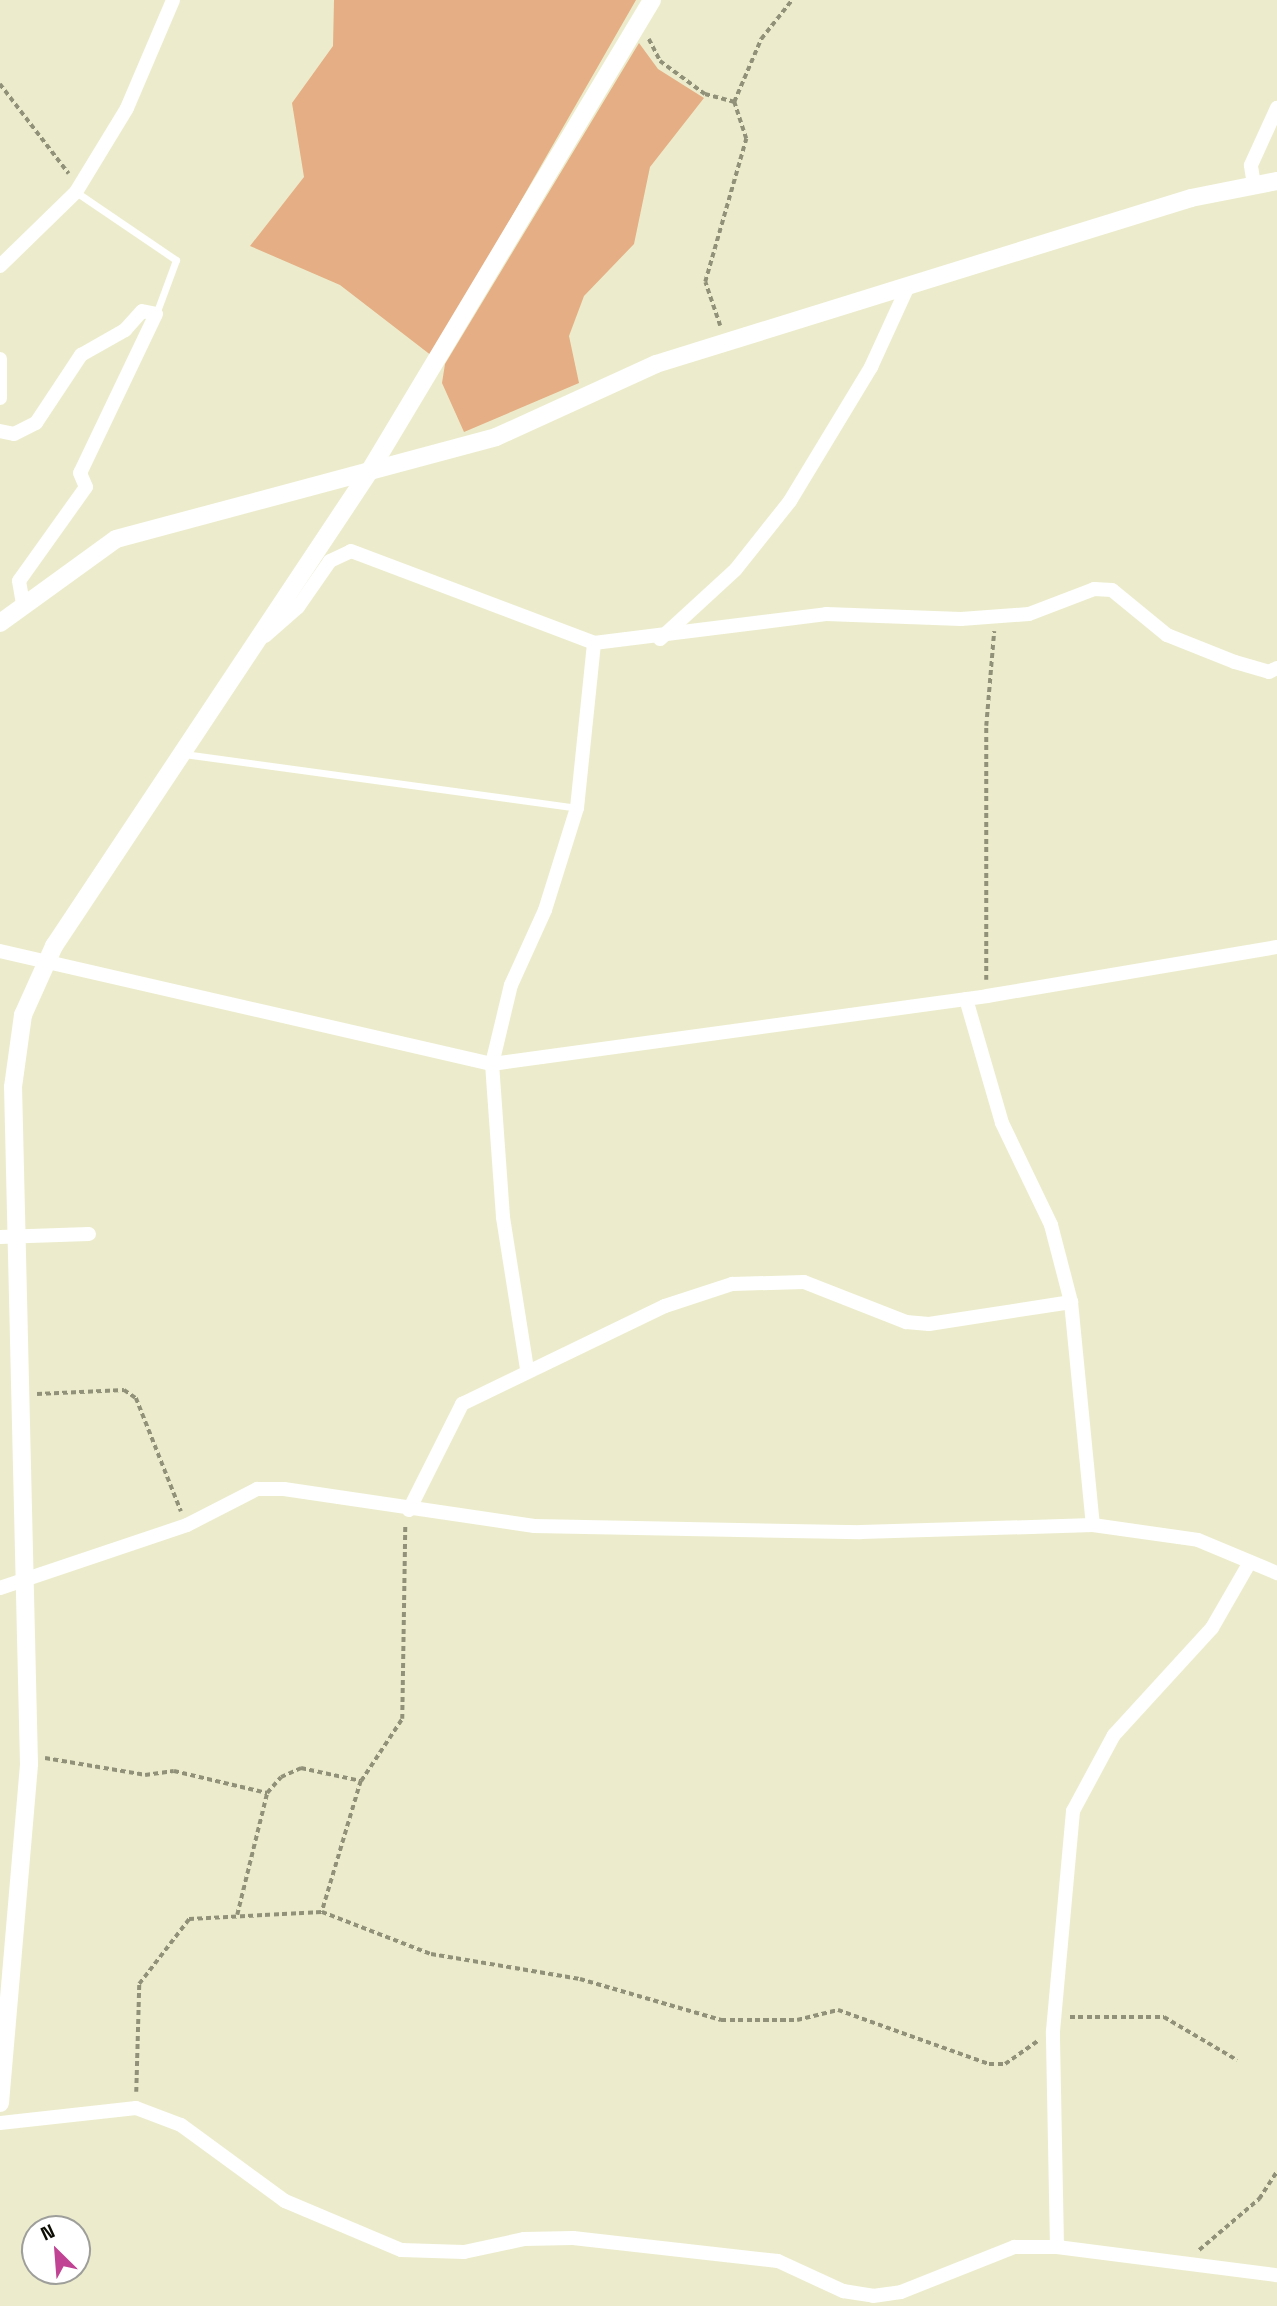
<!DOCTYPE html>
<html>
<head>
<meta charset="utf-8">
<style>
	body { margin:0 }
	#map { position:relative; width:1277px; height:2306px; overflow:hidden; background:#ececcc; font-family:"Space Grotesk",sans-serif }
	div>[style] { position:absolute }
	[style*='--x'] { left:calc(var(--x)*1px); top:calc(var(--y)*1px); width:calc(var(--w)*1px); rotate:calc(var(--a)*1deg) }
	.green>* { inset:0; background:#e5ae84 }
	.path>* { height:3.5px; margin-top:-1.75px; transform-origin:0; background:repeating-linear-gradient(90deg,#91917a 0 5px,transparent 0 8.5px) }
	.service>* { height:7px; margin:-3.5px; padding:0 3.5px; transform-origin:3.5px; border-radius:3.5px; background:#fff }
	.minor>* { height:14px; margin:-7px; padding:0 7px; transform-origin:7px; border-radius:7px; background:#fff }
	.tertiary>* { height:18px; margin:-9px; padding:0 9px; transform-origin:9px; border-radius:9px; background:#fff }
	span { translate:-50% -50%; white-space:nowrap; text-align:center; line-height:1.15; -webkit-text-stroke:5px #fff; paint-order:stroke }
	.north { position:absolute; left:21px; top:2215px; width:70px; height:70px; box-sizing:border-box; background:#fff; border:2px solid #9e9e9b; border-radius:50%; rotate:335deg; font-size:19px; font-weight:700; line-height:28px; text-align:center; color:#0d0d04 }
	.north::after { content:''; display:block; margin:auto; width:24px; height:32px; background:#c14494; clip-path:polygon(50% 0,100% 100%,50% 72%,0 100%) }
</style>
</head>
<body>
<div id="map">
	<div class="green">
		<i style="clip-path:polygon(334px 0,636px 0,432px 356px,340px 285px,250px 246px,304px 177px,292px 103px,333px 46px)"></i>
		<i style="clip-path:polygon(639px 43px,658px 69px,704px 98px,650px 167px,634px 244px,584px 296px,569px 336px,579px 383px,464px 432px,442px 383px,445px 364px)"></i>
	</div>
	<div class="path">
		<i style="--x:649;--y:39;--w:25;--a:63"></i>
		<i style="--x:660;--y:61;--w:56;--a:36.3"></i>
		<i style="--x:705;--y:94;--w:30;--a:15"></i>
		<i style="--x:0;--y:84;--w:113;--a:52.5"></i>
		<i style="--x:720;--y:326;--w:46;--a:-108.8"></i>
		<i style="--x:705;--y:282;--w:149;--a:-74"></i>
		<i style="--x:746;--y:139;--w:39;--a:-108"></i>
		<i style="--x:734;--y:102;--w:69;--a:-66.8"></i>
		<i style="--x:761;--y:39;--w:50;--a:-51.5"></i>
		<i style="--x:986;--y:980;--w:254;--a:-90"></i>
		<i style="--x:986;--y:726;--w:95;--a:-85.2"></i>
		<i style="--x:37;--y:1394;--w:87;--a:-2.6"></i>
		<i style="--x:124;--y:1390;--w:14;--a:34"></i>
		<i style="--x:136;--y:1398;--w:122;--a:68.3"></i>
		<i style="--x:45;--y:1758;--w:101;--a:9.6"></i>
		<i style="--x:145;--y:1775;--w:29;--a:-8"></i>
		<i style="--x:174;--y:1771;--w:96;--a:13.3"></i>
		<i style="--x:361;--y:1781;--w:137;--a:106.6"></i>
		<i style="--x:322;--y:1912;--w:117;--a:21.1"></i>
		<i style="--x:431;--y:1954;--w:151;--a:9.5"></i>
		<i style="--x:580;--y:1979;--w:147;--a:16.2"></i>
		<i style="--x:721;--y:2020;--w:76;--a:0"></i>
		<i style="--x:797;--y:2020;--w:42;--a:-13.7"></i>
		<i style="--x:838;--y:2010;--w:160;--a:19.7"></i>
		<i style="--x:989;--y:2064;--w:16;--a:0"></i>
		<i style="--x:1005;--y:2064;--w:42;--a:-35.2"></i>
		<i style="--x:237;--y:1915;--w:126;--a:-76.2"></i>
		<i style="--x:267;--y:1793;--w:21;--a:-49"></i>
		<i style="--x:281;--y:1777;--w:22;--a:-24"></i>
		<i style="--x:301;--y:1768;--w:61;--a:12.2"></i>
		<i style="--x:361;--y:1781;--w:74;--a:-56.5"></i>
		<i style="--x:402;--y:1719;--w:193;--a:-89.1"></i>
		<i style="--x:1070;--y:2017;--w:94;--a:0"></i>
		<i style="--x:1164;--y:2017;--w:85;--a:30.5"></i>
		<i style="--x:136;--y:2092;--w:108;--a:-88.4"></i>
		<i style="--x:139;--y:1984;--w:82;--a:-52.4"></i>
		<i style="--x:189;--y:1919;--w:133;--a:-3"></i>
		<i style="--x:1199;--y:2250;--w:79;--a:-40.4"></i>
		<i style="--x:1259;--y:2199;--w:33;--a:-57"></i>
	</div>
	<div class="service">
		<i style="--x:76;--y:192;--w:121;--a:34.2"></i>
		<i style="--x:176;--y:260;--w:58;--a:110.3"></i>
		<i style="--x:184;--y:754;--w:397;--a:7.8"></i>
	</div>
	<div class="minor">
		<i style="--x:1254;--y:185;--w:20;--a:-99"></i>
		<i style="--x:1251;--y:165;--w:63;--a:-65.5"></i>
		<i style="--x:0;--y:266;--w:106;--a:-44.2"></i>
		<i style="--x:76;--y:192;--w:98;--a:-58.7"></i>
		<i style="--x:127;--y:108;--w:117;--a:-66.9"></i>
		<i style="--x:0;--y:359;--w:39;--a:90"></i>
		<i style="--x:0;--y:431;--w:14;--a:12"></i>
		<i style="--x:14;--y:434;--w:25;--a:-27"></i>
		<i style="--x:36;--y:423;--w:82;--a:-56.5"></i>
		<i style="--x:81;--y:355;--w:51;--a:-29.6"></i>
		<i style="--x:125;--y:330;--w:25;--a:-48"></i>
		<i style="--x:142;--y:311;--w:14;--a:12"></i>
		<i style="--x:156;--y:314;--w:176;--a:115.5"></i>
		<i style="--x:80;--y:473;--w:15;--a:67"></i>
		<i style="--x:86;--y:487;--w:115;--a:125.5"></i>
		<i style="--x:19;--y:581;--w:22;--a:80"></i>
		<i style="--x:265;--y:636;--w:44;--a:-41.3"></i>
		<i style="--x:298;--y:607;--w:56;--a:-55.2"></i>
		<i style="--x:330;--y:561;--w:23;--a:-25"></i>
		<i style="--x:351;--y:551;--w:260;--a:20.7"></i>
		<i style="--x:594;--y:643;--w:234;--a:-7.1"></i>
		<i style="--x:826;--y:614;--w:135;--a:2.1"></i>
		<i style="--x:961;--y:619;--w:68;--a:-4.2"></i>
		<i style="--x:1029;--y:614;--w:70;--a:-21"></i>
		<i style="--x:1094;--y:589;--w:18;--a:3"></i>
		<i style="--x:1112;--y:590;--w:71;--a:39.3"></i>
		<i style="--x:1167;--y:635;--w:73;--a:21.7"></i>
		<i style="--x:1235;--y:662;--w:35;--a:16"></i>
		<i style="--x:1269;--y:672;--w:9;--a:-27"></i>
		<i style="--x:660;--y:639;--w:103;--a:-42.6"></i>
		<i style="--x:736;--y:569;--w:87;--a:-51.5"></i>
		<i style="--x:790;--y:501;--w:157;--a:-58.8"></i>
		<i style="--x:871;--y:367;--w:91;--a:-65.4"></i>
		<i style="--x:0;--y:951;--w:505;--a:12.94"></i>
		<i style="--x:492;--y:1064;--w:500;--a:-7.8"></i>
		<i style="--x:987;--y:996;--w:294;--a:-9.6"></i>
		<i style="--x:966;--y:999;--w:129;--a:73.8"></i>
		<i style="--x:1002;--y:1123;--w:113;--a:64.3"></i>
		<i style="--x:1051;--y:1225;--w:80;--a:75.4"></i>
		<i style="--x:1071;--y:1302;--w:224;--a:84.4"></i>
		<i style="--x:0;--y:1237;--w:89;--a:-1.9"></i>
		<i style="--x:527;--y:1369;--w:154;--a:-99"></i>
		<i style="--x:503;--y:1217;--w:153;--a:-94.1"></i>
		<i style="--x:492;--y:1064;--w:81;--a:-76.5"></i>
		<i style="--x:511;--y:985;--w:82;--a:-65.6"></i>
		<i style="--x:545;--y:910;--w:107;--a:-72.6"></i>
		<i style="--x:577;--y:808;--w:166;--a:-84.1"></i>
		<i style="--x:409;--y:1510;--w:119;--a:-63.4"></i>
		<i style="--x:462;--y:1404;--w:225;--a:-25.8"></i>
		<i style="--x:665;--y:1306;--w:71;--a:-18.2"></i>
		<i style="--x:732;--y:1284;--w:72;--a:-1.6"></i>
		<i style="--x:804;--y:1282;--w:110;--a:21.4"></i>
		<i style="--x:906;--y:1322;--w:23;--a:5"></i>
		<i style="--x:929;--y:1324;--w:144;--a:-8.8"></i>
		<i style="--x:0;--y:1588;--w:197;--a:-18.6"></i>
		<i style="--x:187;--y:1525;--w:79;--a:-27.2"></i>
		<i style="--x:257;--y:1489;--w:27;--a:0"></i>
		<i style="--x:284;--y:1489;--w:253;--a:8.4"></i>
		<i style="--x:534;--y:1526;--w:327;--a:1.1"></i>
		<i style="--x:861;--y:1532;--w:232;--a:-1.7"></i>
		<i style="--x:1093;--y:1525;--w:106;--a:8.1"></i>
		<i style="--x:1198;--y:1540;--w:86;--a:22.7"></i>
		<i style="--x:0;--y:2123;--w:137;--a:-6.3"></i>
		<i style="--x:136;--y:2108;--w:48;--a:20.7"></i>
		<i style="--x:181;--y:2125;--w:129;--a:36.2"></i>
		<i style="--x:285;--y:2201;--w:126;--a:22.9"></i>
		<i style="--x:401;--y:2250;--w:63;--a:1.8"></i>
		<i style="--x:464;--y:2252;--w:61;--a:-12.2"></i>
		<i style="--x:524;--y:2239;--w:49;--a:-1.2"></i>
		<i style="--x:573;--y:2238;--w:206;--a:6.4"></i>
		<i style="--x:778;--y:2261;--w:72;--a:24.8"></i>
		<i style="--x:843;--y:2291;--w:30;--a:9"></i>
		<i style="--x:873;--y:2296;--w:28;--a:-8"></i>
		<i style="--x:901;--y:2292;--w:122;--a:-21.7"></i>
		<i style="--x:1014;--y:2247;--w:43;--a:0"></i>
		<i style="--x:1057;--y:2247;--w:222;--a:7.3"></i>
		<i style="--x:1057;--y:2247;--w:216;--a:-91.1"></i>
		<i style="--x:1053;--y:2031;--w:221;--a:-84.8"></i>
		<i style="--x:1073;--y:1811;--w:86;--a:-61.7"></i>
		<i style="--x:1114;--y:1735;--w:145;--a:-47.5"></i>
		<i style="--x:1212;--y:1628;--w:76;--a:-60.1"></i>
	</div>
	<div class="tertiary">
		<i style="--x:0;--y:623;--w:143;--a:-35.9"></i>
		<i style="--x:116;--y:539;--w:393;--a:-15"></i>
		<i style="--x:496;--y:437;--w:176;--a:-24.5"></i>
		<i style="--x:656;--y:364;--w:560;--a:-17.24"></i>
		<i style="--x:1191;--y:198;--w:88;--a:-11.2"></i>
		<i style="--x:0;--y:2103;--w:340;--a:-85.1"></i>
		<i style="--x:29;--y:1764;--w:677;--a:-91.35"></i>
		<i style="--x:13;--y:1087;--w:73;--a:-82.1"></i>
		<i style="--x:23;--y:1015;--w:76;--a:-65.8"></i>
		<i style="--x:54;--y:946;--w:569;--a:-56.39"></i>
		<i style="--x:369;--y:472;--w:550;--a:-59.05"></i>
	</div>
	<div class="north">N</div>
</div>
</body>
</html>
